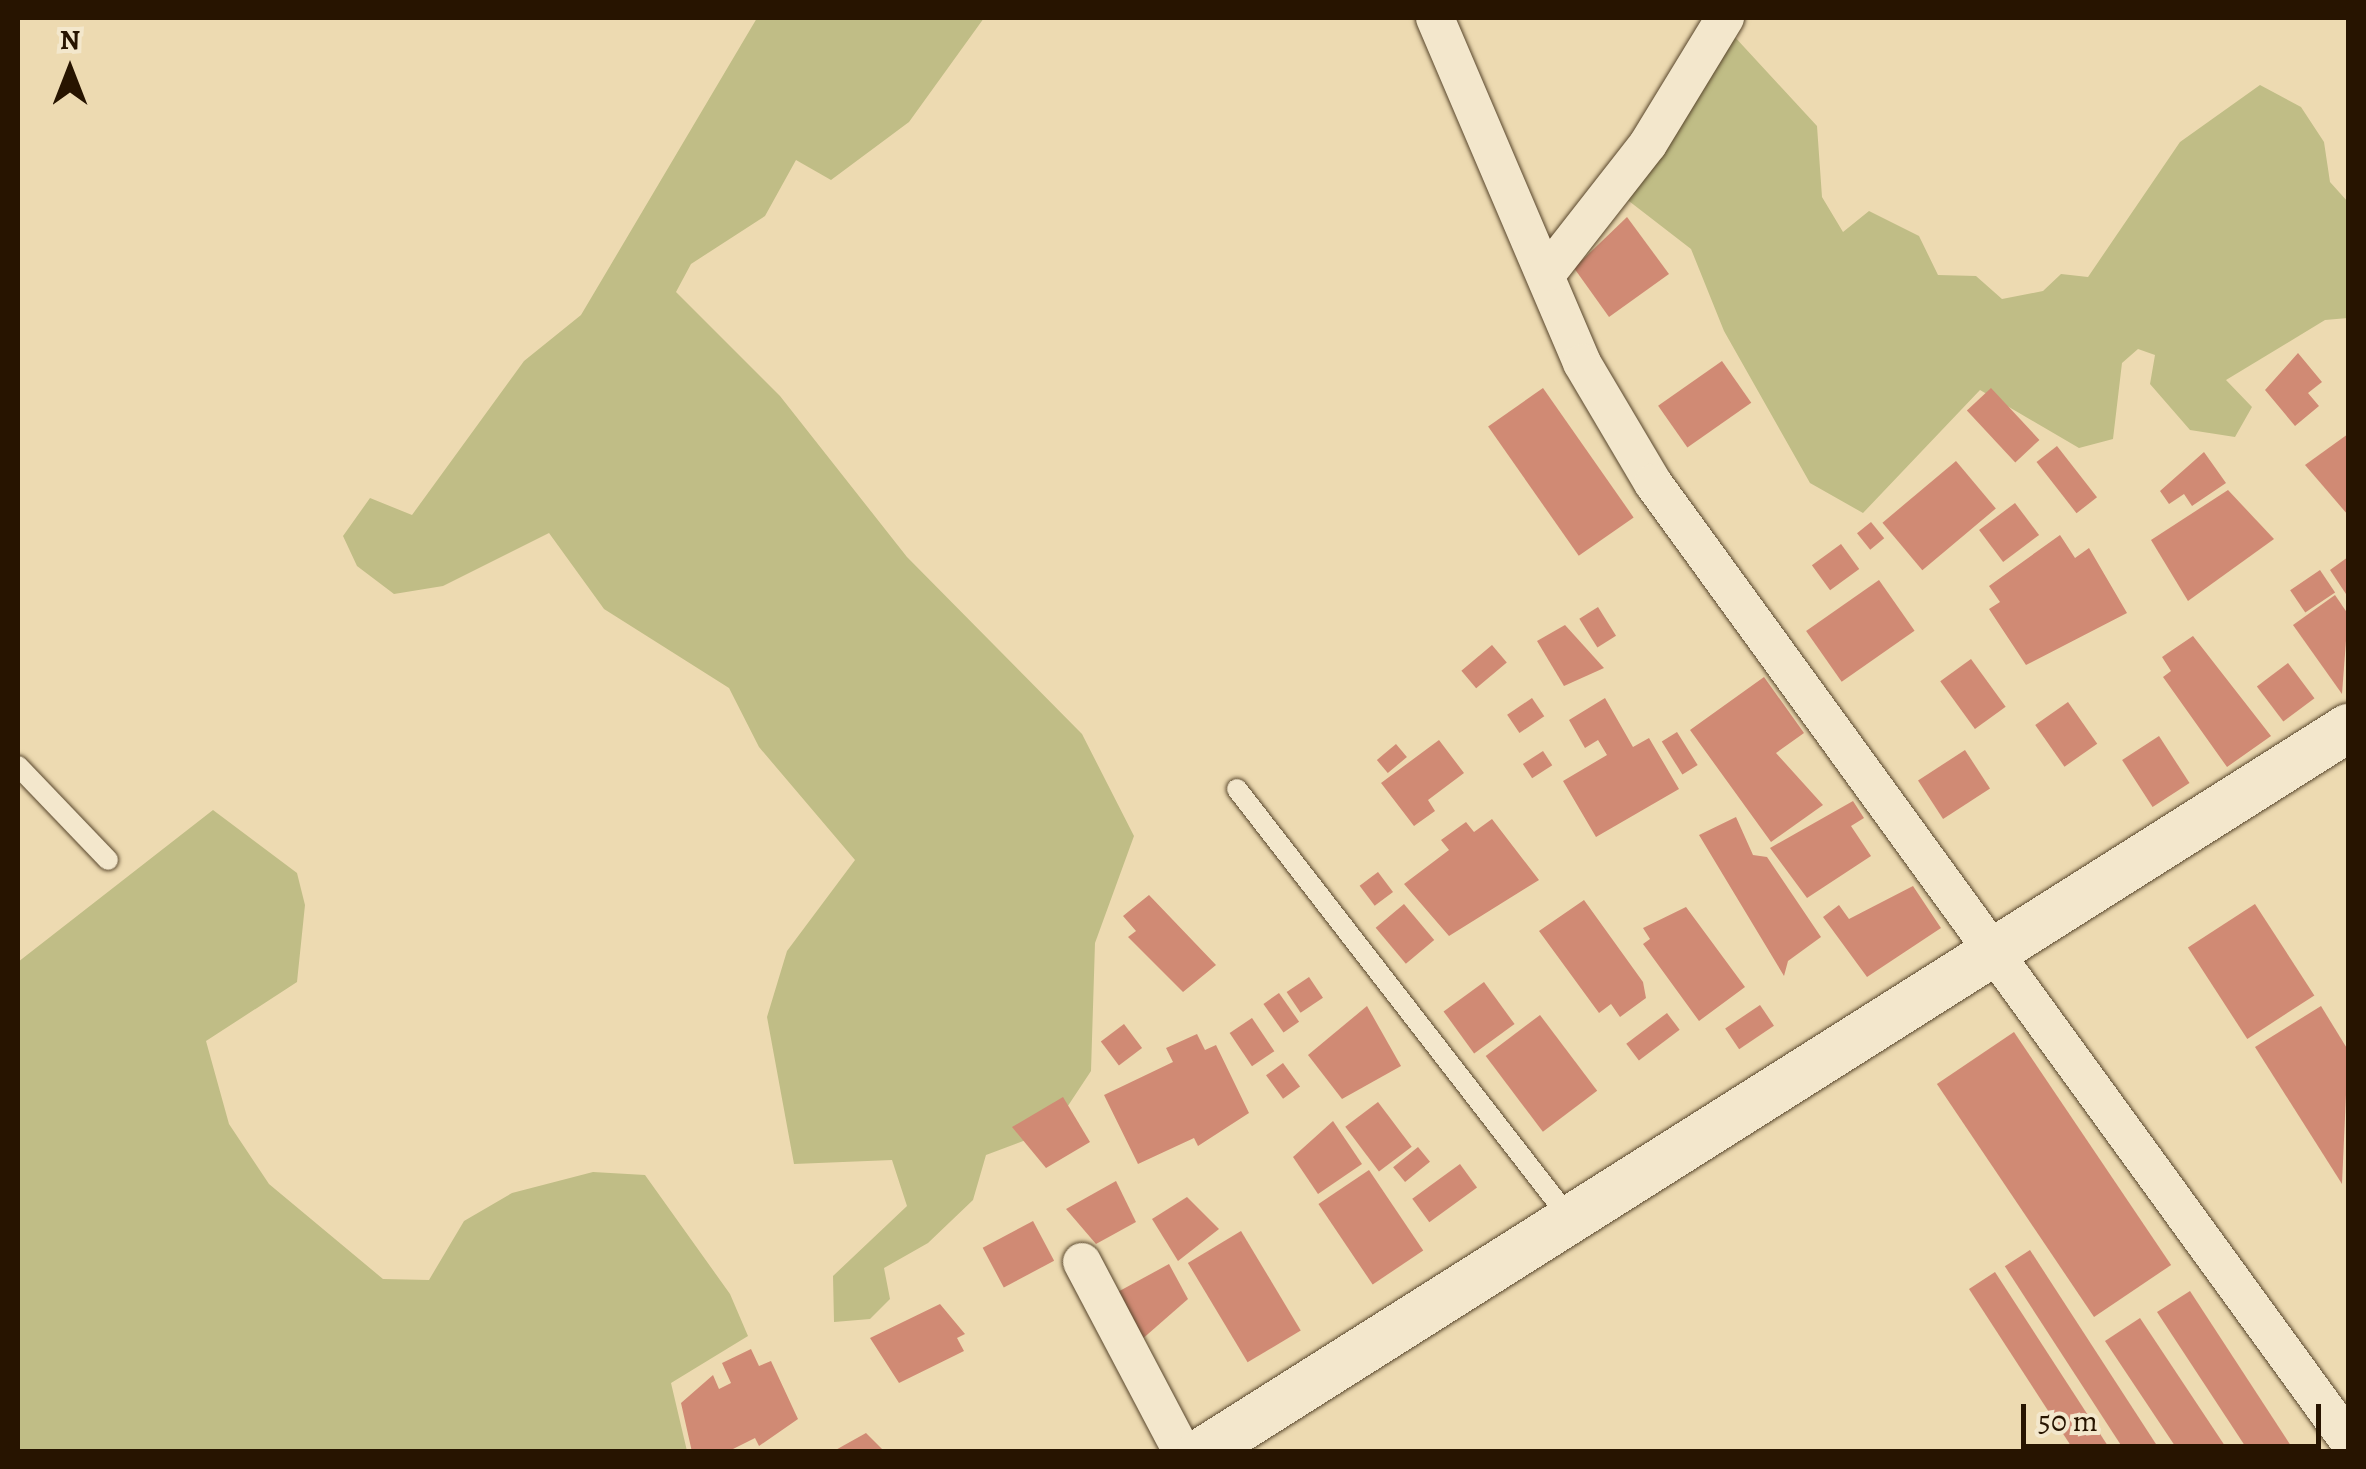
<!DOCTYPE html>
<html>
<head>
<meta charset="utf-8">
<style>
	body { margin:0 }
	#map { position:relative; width:2366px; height:1469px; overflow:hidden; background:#eddab1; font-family:Alegreya,serif }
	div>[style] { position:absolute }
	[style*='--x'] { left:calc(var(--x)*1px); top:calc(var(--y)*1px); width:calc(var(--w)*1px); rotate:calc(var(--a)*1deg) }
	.green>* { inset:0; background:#c0bd86 }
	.building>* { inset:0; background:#d08a74; transform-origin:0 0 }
	.roads { filter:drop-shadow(0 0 2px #58462c) drop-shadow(0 0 2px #58462c) }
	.service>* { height:20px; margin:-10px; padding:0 10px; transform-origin:10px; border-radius:10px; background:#f3e7cc }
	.minor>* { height:38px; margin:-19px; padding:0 19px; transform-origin:19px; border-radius:19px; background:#f3e7cc }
	.tertiary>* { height:48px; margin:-24px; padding:0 24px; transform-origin:24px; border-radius:24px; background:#f3e7cc }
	span { translate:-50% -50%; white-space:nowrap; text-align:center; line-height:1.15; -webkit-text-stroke:8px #f3e7cc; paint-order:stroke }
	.frame { position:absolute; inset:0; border:20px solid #271400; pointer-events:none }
	.north { position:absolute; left:20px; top:20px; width:100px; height:100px; -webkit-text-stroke:8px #f3e7cc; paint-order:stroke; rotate:0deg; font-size:28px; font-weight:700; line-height:40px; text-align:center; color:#271400 }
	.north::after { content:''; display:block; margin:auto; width:35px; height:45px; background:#271400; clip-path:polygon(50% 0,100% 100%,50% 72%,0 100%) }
	.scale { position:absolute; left:2021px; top:1404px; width:300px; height:45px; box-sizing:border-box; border:5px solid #271400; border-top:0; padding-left:12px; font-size:30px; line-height:35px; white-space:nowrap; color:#271400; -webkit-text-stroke:8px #f3e7cc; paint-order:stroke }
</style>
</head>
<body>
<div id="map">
	<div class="green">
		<i style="clip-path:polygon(757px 18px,984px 18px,909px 122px,831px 180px,796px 160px,765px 216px,691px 264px,676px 292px,780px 396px,907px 557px,1082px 734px,1134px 836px,1095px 943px,1091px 1071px,1052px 1130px,986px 1155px,973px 1200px,928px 1243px,884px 1268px,890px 1299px,870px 1319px,834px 1322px,833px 1276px,907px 1206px,892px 1160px,794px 1164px,767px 1017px,787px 951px,855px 860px,759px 747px,729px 688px,604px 609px,549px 533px,443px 586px,394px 594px,357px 566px,343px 536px,370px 498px,412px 515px,524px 361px,581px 315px)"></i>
		<i style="clip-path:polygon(1733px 35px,1817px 126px,1822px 197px,1843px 232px,1869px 211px,1919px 236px,1938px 275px,1976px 276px,2002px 299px,2043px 291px,2061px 274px,2088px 277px,2180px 142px,2260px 85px,2301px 107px,2324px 142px,2330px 182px,2348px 202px,2348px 318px,2325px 320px,2226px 380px,2252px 407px,2235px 437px,2190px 430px,2150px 384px,2155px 355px,2138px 349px,2122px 363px,2113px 439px,2079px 448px,1980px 390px,1863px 513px,1810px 483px,1724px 331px,1691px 249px,1625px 198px)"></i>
		<i style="clip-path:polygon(213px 810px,297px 873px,305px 905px,297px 982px,206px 1041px,229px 1124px,269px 1184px,383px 1279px,429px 1280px,464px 1221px,512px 1193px,593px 1172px,645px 1175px,730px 1294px,748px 1336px,671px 1383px,687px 1451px,18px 1451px,18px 962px)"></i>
	</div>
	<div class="building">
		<i style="clip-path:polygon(1627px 217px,1669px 274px,1609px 317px,1574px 268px)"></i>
		<i style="clip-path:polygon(2298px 353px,2322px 382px,2308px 393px,2319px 406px,2295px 426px,2265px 390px)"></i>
		<i style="left:1722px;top:361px;width:51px;height:78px;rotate:55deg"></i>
		<i style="left:1543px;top:388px;width:158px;height:67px;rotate:55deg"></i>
		<i style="left:1991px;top:388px;width:71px;height:33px;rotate:47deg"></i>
		<i style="clip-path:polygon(2348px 434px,2348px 515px,2305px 465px)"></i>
		<i style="left:2057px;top:446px;width:65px;height:26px;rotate:52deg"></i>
		<i style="clip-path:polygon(2204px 452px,2226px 483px,2192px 506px,2184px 494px,2169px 504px,2160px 491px)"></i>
		<i style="left:1956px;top:461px;width:62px;height:96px;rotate:50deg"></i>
		<i style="clip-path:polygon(2228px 490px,2274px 539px,2188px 601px,2151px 540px)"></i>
		<i style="left:2015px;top:503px;width:40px;height:45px;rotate:53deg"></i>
		<i style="left:1871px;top:522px;width:21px;height:18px;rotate:51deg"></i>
		<i style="clip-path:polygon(2060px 535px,2075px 558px,2089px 548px,2127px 613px,2026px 665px,1989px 609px,2000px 602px,1989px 586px)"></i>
		<i style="left:1841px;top:544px;width:31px;height:36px;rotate:54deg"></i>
		<i style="clip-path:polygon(2348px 557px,2348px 597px,2330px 570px)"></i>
		<i style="left:2320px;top:570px;width:27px;height:36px;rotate:56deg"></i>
		<i style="left:1879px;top:580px;width:62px;height:89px;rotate:55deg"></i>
		<i style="clip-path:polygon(2335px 595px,2348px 614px,2342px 694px,2293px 625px)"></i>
		<i style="left:1598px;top:607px;width:34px;height:22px;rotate:58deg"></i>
		<i style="clip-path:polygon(1565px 625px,1604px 668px,1564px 686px,1537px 641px)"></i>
		<i style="clip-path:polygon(2193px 636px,2271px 736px,2227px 767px,2163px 677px,2171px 671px,2162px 657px)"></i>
		<i style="left:1492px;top:645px;width:23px;height:40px;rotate:50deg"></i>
		<i style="left:1971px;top:659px;width:59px;height:38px;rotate:54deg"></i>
		<i style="left:2288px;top:663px;width:44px;height:39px;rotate:53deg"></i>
		<i style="clip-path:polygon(1764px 677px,1804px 733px,1776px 753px,1823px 805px,1771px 842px,1690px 730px)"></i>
		<i style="left:1532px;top:698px;width:22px;height:30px;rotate:56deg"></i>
		<i style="clip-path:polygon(1605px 698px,1633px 747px,1649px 738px,1679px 789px,1596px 837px,1563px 781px,1607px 755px,1598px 740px,1585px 748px,1569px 720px)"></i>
		<i style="left:2068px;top:702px;width:51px;height:40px;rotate:55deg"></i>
		<i style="left:1677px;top:732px;width:39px;height:18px;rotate:58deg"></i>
		<i style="left:2159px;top:736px;width:56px;height:44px;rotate:57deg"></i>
		<i style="clip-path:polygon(1439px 740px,1464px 773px,1428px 800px,1435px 811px,1414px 826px,1381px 783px)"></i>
		<i style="left:1396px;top:744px;width:17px;height:25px;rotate:50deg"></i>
		<i style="left:1965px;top:750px;width:46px;height:56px;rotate:57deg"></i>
		<i style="left:1543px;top:751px;width:17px;height:24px;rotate:57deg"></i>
		<i style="clip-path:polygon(1853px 801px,1864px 818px,1851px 826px,1871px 856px,1807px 898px,1770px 848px)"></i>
		<i style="clip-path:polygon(1736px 817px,1753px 855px,1767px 857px,1821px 937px,1788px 961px,1784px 976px,1699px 835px)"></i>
		<i style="clip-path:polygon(1492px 819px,1539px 880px,1449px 936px,1404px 884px,1449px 850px,1441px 840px,1466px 822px,1474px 832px)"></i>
		<i style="left:1378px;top:872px;width:25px;height:23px;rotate:53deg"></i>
		<i style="clip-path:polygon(1913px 886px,1941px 928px,1867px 977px,1823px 917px,1839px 905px,1849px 919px)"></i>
		<i style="clip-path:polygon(1149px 895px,1216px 965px,1183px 992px,1128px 937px,1136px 931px,1123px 916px)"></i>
		<i style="clip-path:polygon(1584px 900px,1643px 982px,1646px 998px,1620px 1017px,1611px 1004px,1599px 1013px,1539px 931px)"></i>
		<i style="left:1404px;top:904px;width:47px;height:37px;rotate:50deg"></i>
		<i style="left:2255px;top:904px;width:109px;height:80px;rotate:57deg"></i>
		<i style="clip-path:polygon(1686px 907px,1745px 987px,1699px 1021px,1643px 944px,1650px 939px,1643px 928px)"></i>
		<i style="left:1309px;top:977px;width:25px;height:27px;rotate:56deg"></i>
		<i style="left:1484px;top:982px;width:52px;height:50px;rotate:54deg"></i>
		<i style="left:1279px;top:993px;width:35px;height:19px;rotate:55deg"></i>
		<i style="left:1760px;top:1005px;width:25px;height:42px;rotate:56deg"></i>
		<i style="clip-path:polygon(1367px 1006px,1401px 1066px,1342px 1099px,1308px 1055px)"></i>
		<i style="clip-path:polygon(2321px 1006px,2348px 1050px,2342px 1184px,2255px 1047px)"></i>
		<i style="left:1667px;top:1013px;width:21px;height:51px;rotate:53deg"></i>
		<i style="left:1540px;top:1015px;width:95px;height:68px;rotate:53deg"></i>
		<i style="left:1252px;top:1018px;width:40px;height:27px;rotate:56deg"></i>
		<i style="left:1124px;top:1024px;width:30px;height:29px;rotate:53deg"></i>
		<i style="left:2014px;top:1032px;width:281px;height:93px;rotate:56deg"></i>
		<i style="clip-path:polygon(1197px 1034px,1205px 1050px,1216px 1045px,1249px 1113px,1198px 1146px,1194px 1138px,1138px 1164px,1104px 1095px,1173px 1062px,1166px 1048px)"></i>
		<i style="left:1283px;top:1063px;width:29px;height:21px;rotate:54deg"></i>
		<i style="clip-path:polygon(1063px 1097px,1090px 1142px,1046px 1168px,1012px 1127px)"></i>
		<i style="left:1378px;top:1102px;width:56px;height:41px;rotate:53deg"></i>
		<i style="clip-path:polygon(1333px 1121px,1362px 1164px,1318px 1194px,1293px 1157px)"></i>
		<i style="left:1418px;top:1147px;width:19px;height:32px;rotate:51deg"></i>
		<i style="left:1460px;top:1164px;width:29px;height:59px;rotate:54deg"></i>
		<i style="left:1369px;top:1170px;width:97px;height:61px;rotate:56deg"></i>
		<i style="clip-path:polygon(1116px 1181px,1136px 1222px,1096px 1244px,1066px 1209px)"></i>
		<i style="clip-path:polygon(1187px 1197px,1219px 1229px,1178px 1261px,1152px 1219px)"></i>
		<i style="left:1033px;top:1221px;width:45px;height:57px;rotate:62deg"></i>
		<i style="left:1241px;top:1231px;width:116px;height:62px;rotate:59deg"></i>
		<i style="left:2030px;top:1250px;width:242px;height:30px;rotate:57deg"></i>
		<i style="clip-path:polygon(1169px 1264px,1188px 1299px,1140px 1341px,1114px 1294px)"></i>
		<i style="left:1995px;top:1272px;width:216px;height:31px;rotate:57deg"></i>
		<i style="clip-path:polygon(2190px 1291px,2295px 1452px,2249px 1452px,2157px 1312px)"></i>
		<i style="clip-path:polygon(940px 1304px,965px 1334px,957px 1338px,964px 1351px,899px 1383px,870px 1338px)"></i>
		<i style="clip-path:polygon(2140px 1318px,2229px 1452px,2179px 1452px,2105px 1341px)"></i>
		<i style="clip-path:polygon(751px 1349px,759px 1366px,771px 1361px,798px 1419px,759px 1446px,755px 1438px,727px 1452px,692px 1452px,681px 1403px,713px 1375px,719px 1389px,731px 1383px,722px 1363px)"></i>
		<i style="clip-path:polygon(866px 1433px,885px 1452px,832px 1452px)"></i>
	</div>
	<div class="roads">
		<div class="service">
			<i style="--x:18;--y:766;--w:130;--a:46.2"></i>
			<i style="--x:1237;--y:789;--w:545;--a:52.23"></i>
		</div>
		<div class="minor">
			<i style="--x:1435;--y:18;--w:375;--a:66.9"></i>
			<i style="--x:1582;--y:363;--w:139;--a:59.4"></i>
			<i style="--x:1653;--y:483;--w:1183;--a:54.01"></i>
			<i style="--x:1548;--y:272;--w:162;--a:-52"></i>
			<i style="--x:1648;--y:144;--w:148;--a:-58.6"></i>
			<i style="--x:1082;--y:1262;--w:215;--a:62.2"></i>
		</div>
		<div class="tertiary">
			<i style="--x:1202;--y:1452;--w:1356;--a:-32.28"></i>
		</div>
	</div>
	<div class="frame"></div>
	<div class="north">N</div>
	<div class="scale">50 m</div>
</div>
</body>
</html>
